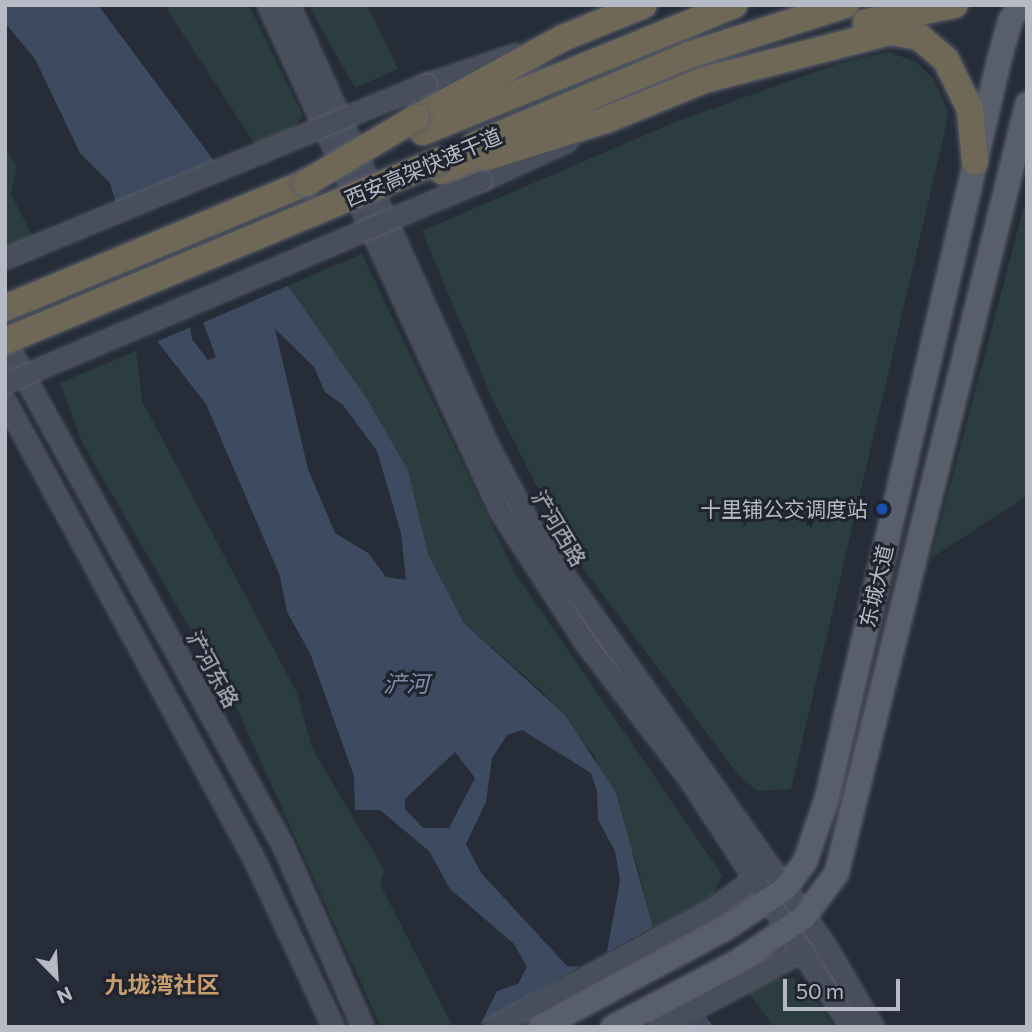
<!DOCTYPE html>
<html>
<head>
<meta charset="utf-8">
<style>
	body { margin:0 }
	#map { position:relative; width:1032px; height:1032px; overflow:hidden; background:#262d39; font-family:Commissioner,"Noto Sans SC",sans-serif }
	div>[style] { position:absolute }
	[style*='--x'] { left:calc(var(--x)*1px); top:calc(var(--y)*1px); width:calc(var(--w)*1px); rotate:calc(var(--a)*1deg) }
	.green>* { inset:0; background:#2c3d3f }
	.water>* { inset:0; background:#3d4a60 }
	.pier>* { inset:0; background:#262d39 }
	.roads { filter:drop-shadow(0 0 2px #585d68) drop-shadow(0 0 2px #585d68) }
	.secondary>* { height:19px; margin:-9.5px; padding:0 9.5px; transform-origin:9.5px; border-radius:9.5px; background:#484e5c }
	.primary>* { height:23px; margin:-11.5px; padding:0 11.5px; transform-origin:11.5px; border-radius:11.5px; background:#585e6a }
	.highway>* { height:26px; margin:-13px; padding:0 13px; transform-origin:13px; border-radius:13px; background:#6f6857 }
	.bridges { filter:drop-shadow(0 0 2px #585d68) drop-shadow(0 0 2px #585d68) }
	.secondary-bridge>* { height:19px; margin:-9.5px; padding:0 9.5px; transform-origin:9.5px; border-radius:9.5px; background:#484e5c }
	.highway-bridge>* { height:26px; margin:-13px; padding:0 13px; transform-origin:13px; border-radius:13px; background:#6f6857 }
	.dots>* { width:19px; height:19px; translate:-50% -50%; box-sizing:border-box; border:4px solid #1f242f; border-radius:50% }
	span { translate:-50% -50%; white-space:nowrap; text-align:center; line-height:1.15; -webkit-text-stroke:6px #1f242f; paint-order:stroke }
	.street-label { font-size:21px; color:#b5bac5 }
	.poi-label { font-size:21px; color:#b5bac5 }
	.right { translate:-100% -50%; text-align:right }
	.water-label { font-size:23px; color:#808eaa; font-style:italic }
	.neighbourhood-label { font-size:23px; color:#c79c6e; font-weight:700 }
	.frame { position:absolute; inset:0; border:7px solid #b5bac5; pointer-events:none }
	.north { position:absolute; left:21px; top:941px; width:70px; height:70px; -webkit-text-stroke:5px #1f242f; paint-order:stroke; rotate:156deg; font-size:19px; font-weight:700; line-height:28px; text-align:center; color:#b5bac5 }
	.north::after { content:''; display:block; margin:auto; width:24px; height:32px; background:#b5bac5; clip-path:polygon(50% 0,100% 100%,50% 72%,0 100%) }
	.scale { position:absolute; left:783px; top:979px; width:117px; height:32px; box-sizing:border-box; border:4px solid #b5bac5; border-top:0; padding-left:9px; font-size:21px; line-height:24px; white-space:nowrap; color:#b5bac5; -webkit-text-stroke:5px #1f242f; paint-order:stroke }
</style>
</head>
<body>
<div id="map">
	<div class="green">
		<i style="clip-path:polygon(164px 5px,249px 5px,303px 116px,293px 128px,255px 144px)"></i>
		<i style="clip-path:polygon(308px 5px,367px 5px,398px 69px,355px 88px)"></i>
		<i style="clip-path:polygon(889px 52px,916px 62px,934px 80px,948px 111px,945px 130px,791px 789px,757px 791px,738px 774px,569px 550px,492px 398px,422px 231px,675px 122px,840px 63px)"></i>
		<i style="clip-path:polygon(5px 149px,17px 166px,11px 194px,34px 239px,5px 252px)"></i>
		<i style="clip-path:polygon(1027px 195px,1027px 496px,931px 558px)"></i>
		<i style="clip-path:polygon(362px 254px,515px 573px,722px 875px,714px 894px,652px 928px,638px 867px,594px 755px,543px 692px,464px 623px,428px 554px,408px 470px,367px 399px,287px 286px)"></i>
		<i style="clip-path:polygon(136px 351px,142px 401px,297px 693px,312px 748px,384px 870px,380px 884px,453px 1027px,381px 1027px,239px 713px,83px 444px,60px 383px)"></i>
		<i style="clip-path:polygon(765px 978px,793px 978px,810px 989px,833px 1027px,774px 1027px,749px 993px)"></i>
	</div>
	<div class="water">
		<i style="clip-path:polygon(evenodd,5px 5px,98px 5px,215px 162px,270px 260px,367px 399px,408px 470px,428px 554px,464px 623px,565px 715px,616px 793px,662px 961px,714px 1027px,479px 1027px,497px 991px,518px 984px,527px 967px,514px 944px,450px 889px,429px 851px,380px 810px,355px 810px,354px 776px,310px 653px,287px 612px,280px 576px,206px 404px,157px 341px,110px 183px,80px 153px,35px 59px,5px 23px,5px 5px,191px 290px,216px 357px,208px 360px,192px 339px,185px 292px,191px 290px,5px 5px,275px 329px,314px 367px,325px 392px,343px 405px,377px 451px,401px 533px,406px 580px,386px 577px,368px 553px,335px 533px,308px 469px,275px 329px,5px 5px,522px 730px,591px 773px,597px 791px,598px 820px,615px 851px,620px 881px,604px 968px,567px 966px,481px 873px,466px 844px,486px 802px,492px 758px,507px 735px,522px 730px,5px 5px,455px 752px,475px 778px,449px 828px,423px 828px,405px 809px,405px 799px,455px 752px)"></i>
	</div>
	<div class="pier">
		<i style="clip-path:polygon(218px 160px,290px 285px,200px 324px,189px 296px,193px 326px,154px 343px,135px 299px,113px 205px)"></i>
		<i style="clip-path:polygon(655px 926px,665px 960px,711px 1014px,686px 1027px,476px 1027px,586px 963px,602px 964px,607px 952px)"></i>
	</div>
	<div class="roads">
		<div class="secondary">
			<i style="--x:268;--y:5;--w:557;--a:65.37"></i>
			<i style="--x:500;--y:511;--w:156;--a:57"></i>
			<i style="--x:585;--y:642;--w:170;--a:52.7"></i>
			<i style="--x:688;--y:777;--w:298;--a:56.9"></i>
			<i style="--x:289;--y:5;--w:477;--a:65.7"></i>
			<i style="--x:485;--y:440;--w:106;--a:62"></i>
			<i style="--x:535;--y:534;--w:507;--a:54.8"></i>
			<i style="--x:827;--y:948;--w:91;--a:59.8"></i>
			<i style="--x:426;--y:84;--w:94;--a:-18.6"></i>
			<i style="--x:482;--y:180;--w:94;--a:-24.6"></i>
			<i style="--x:5;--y:341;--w:576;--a:61.17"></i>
			<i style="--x:283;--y:846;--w:198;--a:66.2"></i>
			<i style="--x:5;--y:401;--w:521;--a:61.47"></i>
			<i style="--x:254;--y:859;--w:186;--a:64.8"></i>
			<i style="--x:493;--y:1027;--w:250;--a:-28.4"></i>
			<i style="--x:713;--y:908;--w:52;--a:-35.5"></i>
			<i style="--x:660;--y:1027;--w:163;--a:-28.1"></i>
		</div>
		<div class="primary">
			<i style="--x:540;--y:1027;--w:210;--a:-28.2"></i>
			<i style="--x:725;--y:928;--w:72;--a:-33.7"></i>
			<i style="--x:785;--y:888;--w:34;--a:-54"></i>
			<i style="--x:805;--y:860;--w:65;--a:-71"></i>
			<i style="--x:826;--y:799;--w:757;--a:-76.86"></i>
			<i style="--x:998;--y:62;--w:45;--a:-74.4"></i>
			<i style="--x:1010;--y:19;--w:18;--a:-52"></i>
			<i style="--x:612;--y:1027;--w:144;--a:-27.8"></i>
			<i style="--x:739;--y:960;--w:77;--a:-33.9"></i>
			<i style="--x:803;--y:917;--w:55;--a:-53.1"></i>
			<i style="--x:836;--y:873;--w:793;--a:-76.07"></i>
		</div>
		<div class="highway">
			<i style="--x:866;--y:22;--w:90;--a:-10.9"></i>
			<i style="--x:416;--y:118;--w:167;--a:-28.6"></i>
			<i style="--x:563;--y:38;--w:87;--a:-22.2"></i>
			<i style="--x:423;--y:132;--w:336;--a:-22.2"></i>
			<i style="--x:475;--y:145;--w:232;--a:-22.8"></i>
			<i style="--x:689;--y:55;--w:164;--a:-17.8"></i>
			<i style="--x:442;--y:171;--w:172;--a:-17.3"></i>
			<i style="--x:606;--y:120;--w:106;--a:-22.2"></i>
			<i style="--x:704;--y:80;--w:191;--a:-14.5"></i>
			<i style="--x:889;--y:32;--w:30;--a:9"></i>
			<i style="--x:919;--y:37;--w:35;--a:40"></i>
			<i style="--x:946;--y:60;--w:55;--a:63.9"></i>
			<i style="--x:970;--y:109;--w:53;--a:84.6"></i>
			<i style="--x:5;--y:308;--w:326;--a:-22.6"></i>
		</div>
	</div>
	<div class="bridges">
		<div class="secondary-bridge">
			<i style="--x:5;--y:258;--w:456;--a:-22.5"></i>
			<i style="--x:5;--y:383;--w:518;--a:-23.05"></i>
		</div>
		<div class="highway-bridge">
			<i style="--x:306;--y:183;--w:128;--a:-30.6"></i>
			<i style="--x:5;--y:341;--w:469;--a:-22.6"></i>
		</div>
	</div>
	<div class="dots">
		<i style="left:882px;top:509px;background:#1a4fb4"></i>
	</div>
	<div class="street-label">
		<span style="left:423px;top:167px;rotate:-23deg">西安高架快速干道</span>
		<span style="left:559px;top:528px;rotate:59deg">浐河西路</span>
		<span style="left:876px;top:586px;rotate:-77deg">东城大道</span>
		<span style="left:213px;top:669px;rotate:61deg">浐河东路</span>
	</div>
	<div class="poi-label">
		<span class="right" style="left:868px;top:509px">十里铺公交调度站</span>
	</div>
	<div class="water-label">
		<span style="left:406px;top:683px">浐河</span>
	</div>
	<div class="neighbourhood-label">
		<span style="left:162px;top:984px">九垅湾社区</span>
	</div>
	<div class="frame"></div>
	<div class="north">N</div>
	<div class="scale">50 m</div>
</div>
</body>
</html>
